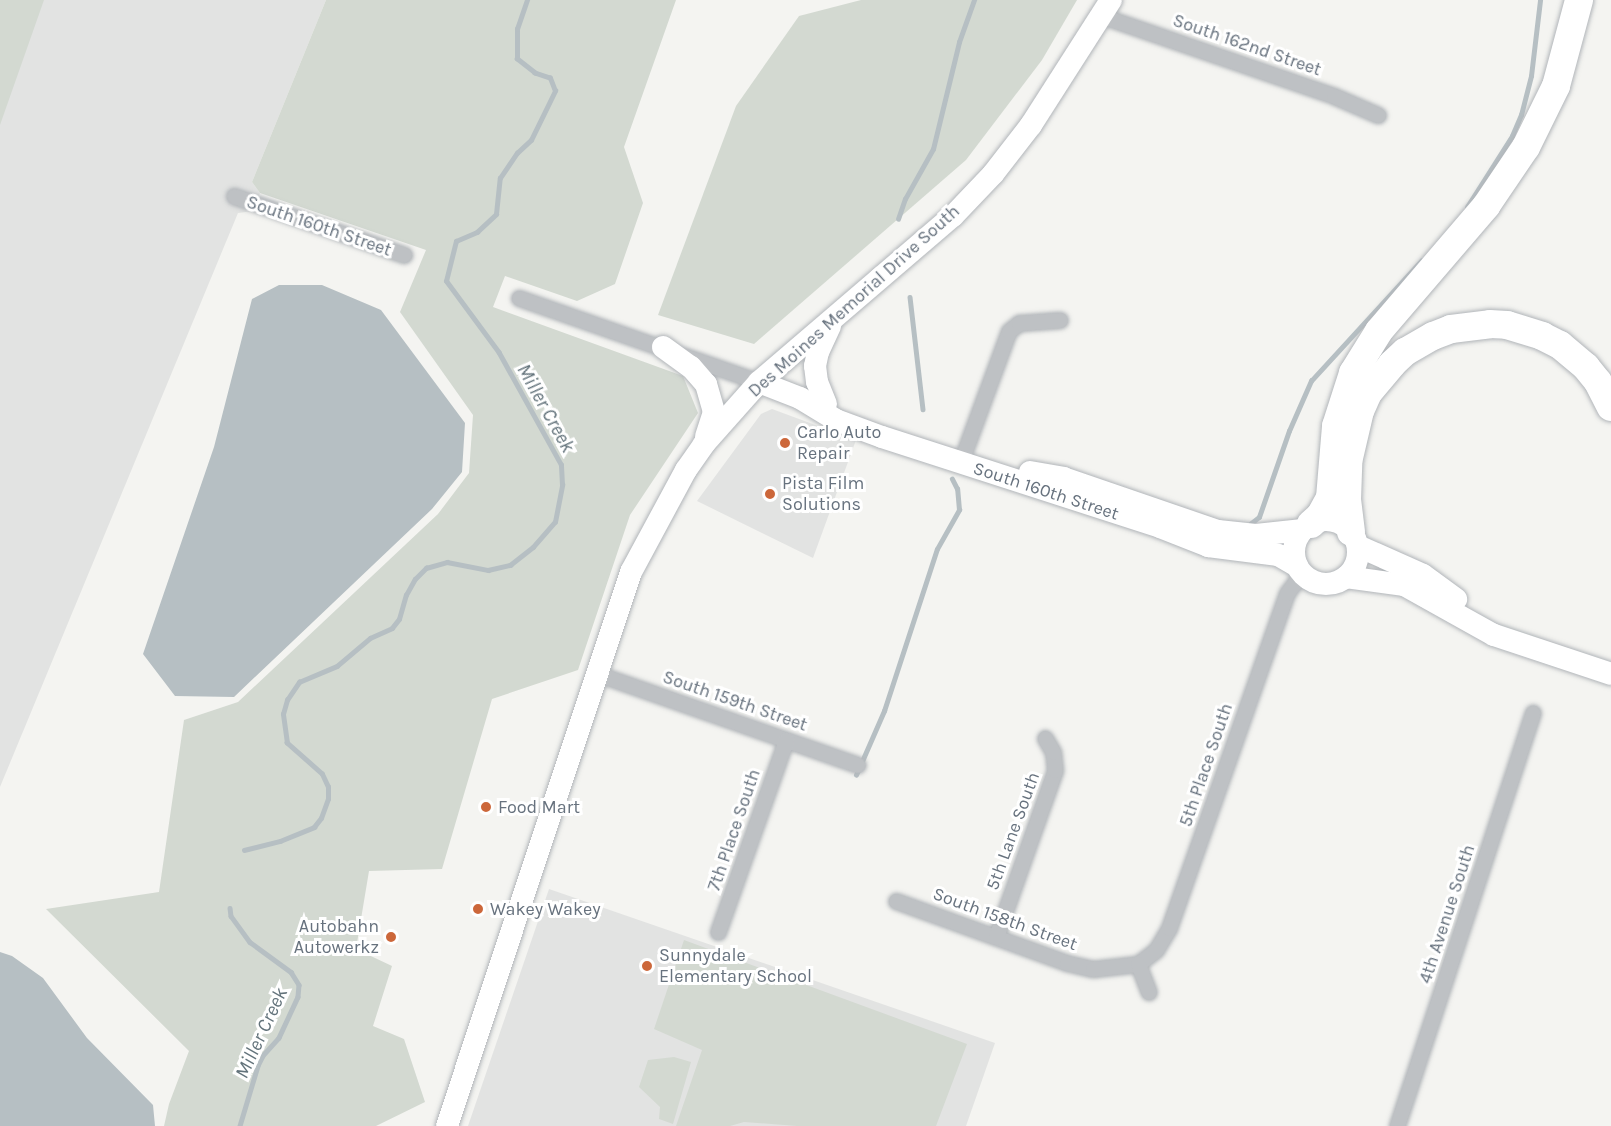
<!DOCTYPE html>
<html>
<head>
<meta charset="utf-8">
<style>
	body { margin:0 }
	#map { position:relative; width:1611px; height:1126px; overflow:hidden; background:#f4f4f1; font-family:Karla,sans-serif }
	div>[style] { position:absolute }
	[style*='--x'] { left:calc(var(--x)*1px); top:calc(var(--y)*1px); width:calc(var(--w)*1px); rotate:calc(var(--a)*1deg) }
	.built>* { inset:0; background:#e2e3e2 }
	.green>* { inset:0; background:#d3d9d1 }
	.water>* { inset:0; background:#b6bfc3 }
	.stream>* { height:4.5px; margin:-2.25px; padding:0 2.25px; transform-origin:2.25px; border-radius:2.25px; background:#b6bfc3 }
	.roads { filter:drop-shadow(0 0 2px #b1b5b9) drop-shadow(0 0 2px #b1b5b9) }
	.minor>* { height:15px; margin:-7.5px; padding:0 7.5px; transform-origin:7.5px; border-radius:7.5px; background:#bec1c4 }
	.secondary>* { height:22px; margin:-11px; padding:0 11px; transform-origin:11px; border-radius:11px; background:#fff }
	.secondary>.ring { margin:-11px; padding:0; box-sizing:content-box; background:none; border:22px solid #fff; border-radius:50% }
	.motorway>* { height:28px; margin:-14px; padding:0 14px; transform-origin:14px; border-radius:14px; background:#fff }
	.dots>* { width:16px; height:16px; translate:-50% -50%; box-sizing:border-box; border:3px solid #fff; border-radius:50% }
	span { translate:-50% -50%; white-space:nowrap; text-align:center; line-height:1.15; -webkit-text-stroke:6px #fff; paint-order:stroke }
	.street-label { font-size:18px; color:#67727e }
	.poi-label { font-size:18px; color:#67727e }
	.left { translate:0 -50%; text-align:left }
	.right { translate:-100% -50%; text-align:right }
	.water-label { font-size:20px; color:#63737b; font-style:italic }
</style>
</head>
<body>
<div id="map">
	<div class="built">
		<i style="clip-path:polygon(0 0,326px 0,252px 182px,260px 193px,256px 204px,253px 211px,238px 213px,0 787px)"></i>
		<i style="clip-path:polygon(772px 409px,856px 440px,813px 558px,697px 501px,761px 414px)"></i>
		<i style="clip-path:polygon(549px 889px,995px 1043px,966px 1126px,468px 1126px)"></i>
	</div>
	<div class="green">
		<i style="clip-path:polygon(0 0,44px 0,0 125px)"></i>
		<i style="clip-path:polygon(326px 0,676px 0,624px 147px,643px 203px,615px 284px,577px 301px,505px 276px,493px 307px,683px 376px,698px 413px,630px 515px,578px 670px,492px 699px,442px 869px,369px 871px,356px 949px,392px 966px,373px 1026px,404px 1039px,425px 1102px,376px 1126px,164px 1126px,169px 1104px,189px 1051px,46px 909px,159px 892px,184px 720px,238px 702px,438px 514px,469px 473px,473px 415px,400px 312px,426px 250px,260px 193px,252px 182px)"></i>
		<i style="clip-path:polygon(861px 0,1077px 0,1042px 60px,966px 160px,754px 344px,658px 315px,736px 106px,799px 16px)"></i>
		<i style="clip-path:polygon(684px 940px,967px 1044px,936px 1126px,797px 1126px,744px 1122px,730px 1126px,676px 1126px,702px 1050px,654px 1029px)"></i>
		<i style="clip-path:polygon(674px 1057px,691px 1062px,673px 1124px,659px 1119px,660px 1107px,639px 1087px,648px 1060px)"></i>
	</div>
	<div class="water">
		<i style="clip-path:polygon(279px 285px,322px 285px,381px 310px,465px 423px,462px 472px,432px 509px,234px 697px,175px 696px,143px 654px,214px 447px,252px 299px)"></i>
		<i style="clip-path:polygon(0 952px,12px 956px,43px 978px,87px 1038px,153px 1105px,155px 1126px,0 1126px)"></i>
	</div>
	<div class="stream">
		<i style="--x:1467;--y:207;--w:84;--a:-57.6"></i>
		<i style="--x:1512;--y:136;--w:23;--a:-67"></i>
		<i style="--x:1521;--y:115;--w:40;--a:-75.6"></i>
		<i style="--x:1531;--y:76;--w:77;--a:-83.2"></i>
		<i style="--x:898;--y:219;--w:21;--a:-71"></i>
		<i style="--x:905;--y:199;--w:57;--a:-60.8"></i>
		<i style="--x:933;--y:149;--w:110;--a:-76.3"></i>
		<i style="--x:959;--y:42;--w:45;--a:-70.3"></i>
		<i style="--x:910;--y:297;--w:113;--a:83.4"></i>
		<i style="--x:1250;--y:524;--w:11;--a:-38"></i>
		<i style="--x:1259;--y:517;--w:91;--a:-70.8"></i>
		<i style="--x:1289;--y:431;--w:55;--a:-66.3"></i>
		<i style="--x:1311;--y:381;--w:163;--a:-47.5"></i>
		<i style="--x:856;--y:775;--w:70;--a:-66.4"></i>
		<i style="--x:884;--y:711;--w:170;--a:-71.9"></i>
		<i style="--x:937;--y:549;--w:45;--a:-60.6"></i>
		<i style="--x:959;--y:510;--w:21;--a:-95"></i>
		<i style="--x:957;--y:489;--w:11;--a:-117"></i>
		<i style="--x:244;--y:850;--w:37;--a:-14"></i>
		<i style="--x:280;--y:841;--w:37;--a:-22"></i>
		<i style="--x:314;--y:827;--w:11;--a:-52"></i>
		<i style="--x:321;--y:818;--w:20;--a:-70"></i>
		<i style="--x:328;--y:799;--w:12;--a:-90"></i>
		<i style="--x:328;--y:787;--w:14;--a:-115"></i>
		<i style="--x:322;--y:774;--w:47;--a:-138.5"></i>
		<i style="--x:287;--y:743;--w:29;--a:-98"></i>
		<i style="--x:283;--y:714;--w:15;--a:-74"></i>
		<i style="--x:287;--y:700;--w:22;--a:-56"></i>
		<i style="--x:299;--y:682;--w:41;--a:-22.8"></i>
		<i style="--x:337;--y:666;--w:43;--a:-40.3"></i>
		<i style="--x:370;--y:638;--w:24;--a:-24"></i>
		<i style="--x:392;--y:628;--w:11;--a:-52"></i>
		<i style="--x:399;--y:619;--w:25;--a:-74"></i>
		<i style="--x:406;--y:595;--w:18;--a:-61"></i>
		<i style="--x:415;--y:579;--w:16;--a:-45"></i>
		<i style="--x:426;--y:568;--w:22;--a:-16"></i>
		<i style="--x:447;--y:562;--w:42;--a:11"></i>
		<i style="--x:488;--y:570;--w:23;--a:-13"></i>
		<i style="--x:510;--y:565;--w:29;--a:-38"></i>
		<i style="--x:533;--y:547;--w:33;--a:-49"></i>
		<i style="--x:555;--y:522;--w:38;--a:-79"></i>
		<i style="--x:562;--y:485;--w:20;--a:-93"></i>
		<i style="--x:561;--y:465;--w:128;--a:-119"></i>
		<i style="--x:499;--y:353;--w:89;--a:-126.4"></i>
		<i style="--x:446;--y:281;--w:41;--a:-76"></i>
		<i style="--x:456;--y:241;--w:23;--a:-23"></i>
		<i style="--x:477;--y:232;--w:26;--a:-43"></i>
		<i style="--x:496;--y:214;--w:36;--a:-84"></i>
		<i style="--x:500;--y:178;--w:30;--a:-56"></i>
		<i style="--x:517;--y:153;--w:19;--a:-43"></i>
		<i style="--x:531;--y:140;--w:55;--a:-63.9"></i>
		<i style="--x:555;--y:91;--w:14;--a:-111"></i>
		<i style="--x:550;--y:78;--w:16;--a:-162"></i>
		<i style="--x:535;--y:73;--w:23;--a:-142"></i>
		<i style="--x:517;--y:59;--w:30;--a:-90"></i>
		<i style="--x:517;--y:29;--w:31;--a:-71"></i>
		<i style="--x:230;--y:908;--w:8;--a:83"></i>
		<i style="--x:231;--y:916;--w:32;--a:54"></i>
		<i style="--x:250;--y:942;--w:51;--a:36.2"></i>
		<i style="--x:291;--y:972;--w:15;--a:58"></i>
		<i style="--x:299;--y:985;--w:12;--a:95"></i>
		<i style="--x:298;--y:997;--w:45;--a:114.9"></i>
		<i style="--x:279;--y:1038;--w:24;--a:132"></i>
		<i style="--x:263;--y:1056;--w:11;--a:117"></i>
		<i style="--x:258;--y:1066;--w:63;--a:106.7"></i>
	</div>
	<div class="roads">
		<div class="minor">
			<i style="--x:1102;--y:16;--w:245;--a:19"></i>
			<i style="--x:1334;--y:96;--w:48;--a:23.4"></i>
			<i style="--x:234;--y:196;--w:180;--a:19.1"></i>
			<i style="--x:519;--y:298;--w:254;--a:19.3"></i>
			<i style="--x:964;--y:453;--w:130;--a:-69.8"></i>
			<i style="--x:1009;--y:331;--w:13;--a:-39"></i>
			<i style="--x:1019;--y:323;--w:41;--a:-4.2"></i>
			<i style="--x:598;--y:674;--w:275;--a:19.3"></i>
			<i style="--x:896;--y:901;--w:182;--a:19.9"></i>
			<i style="--x:1067;--y:963;--w:27;--a:13"></i>
			<i style="--x:1093;--y:969;--w:45;--a:-6.3"></i>
			<i style="--x:1138;--y:964;--w:23;--a:-38"></i>
			<i style="--x:1156;--y:950;--w:26;--a:-59"></i>
			<i style="--x:1169;--y:928;--w:355;--a:-70.6"></i>
			<i style="--x:1287;--y:593;--w:25;--a:-53"></i>
			<i style="--x:718;--y:932;--w:204;--a:-70.5"></i>
			<i style="--x:996;--y:937;--w:177;--a:-70.5"></i>
			<i style="--x:1055;--y:770;--w:18;--a:-96"></i>
			<i style="--x:1053;--y:752;--w:16;--a:-120"></i>
			<i style="--x:1138;--y:964;--w:30;--a:69"></i>
			<i style="--x:1397;--y:1126;--w:435;--a:-71.8"></i>
		</div>
		<div class="secondary">
			<i style="--x:663;--y:347;--w:34;--a:36"></i>
			<i style="--x:691;--y:367;--w:23;--a:49"></i>
			<i style="--x:706;--y:384;--w:29;--a:74"></i>
			<i style="--x:714;--y:412;--w:26;--a:108"></i>
			<i style="--x:759;--y:382;--w:44;--a:21.3"></i>
			<i style="--x:800;--y:398;--w:42;--a:31.4"></i>
			<i style="--x:836;--y:420;--w:49;--a:20.3"></i>
			<i style="--x:882;--y:437;--w:292;--a:17.9"></i>
			<i style="--x:1160;--y:527;--w:52;--a:21.6"></i>
			<i style="--x:1208;--y:546;--w:71;--a:7.3"></i>
			<i style="--x:1278;--y:555;--w:22;--a:30"></i>
			<i style="--x:826;--y:404;--w:24;--a:-112"></i>
			<i style="--x:817;--y:382;--w:16;--a:-97"></i>
			<i style="--x:815;--y:366;--w:14;--a:-78"></i>
			<i style="--x:818;--y:352;--w:29;--a:-65"></i>
			<i style="--x:1030;--y:472;--w:34;--a:10"></i>
			<i style="--x:1063;--y:478;--w:164;--a:18.9"></i>
			<i style="--x:1218;--y:531;--w:38;--a:6"></i>
			<i style="--x:1256;--y:535;--w:47;--a:-6.1"></i>
			<i class="ring" style="left:1294px;top:520px;width:42px;height:42px"></i>
			<i style="--x:1358;--y:546;--w:71;--a:24"></i>
			<i style="--x:1423;--y:575;--w:41;--a:36"></i>
			<i style="--x:1346;--y:577;--w:59;--a:7.9"></i>
			<i style="--x:1404;--y:585;--w:103;--a:29.1"></i>
			<i style="--x:1494;--y:635;--w:123;--a:18.4"></i>
			<i style="--x:447;--y:1126;--w:584;--a:-71.63"></i>
			<i style="--x:631;--y:572;--w:116;--a:-61.7"></i>
			<i style="--x:686;--y:470;--w:32;--a:-55"></i>
			<i style="--x:704;--y:444;--w:83;--a:-48.4"></i>
			<i style="--x:759;--y:382;--w:255;--a:-40.6"></i>
			<i style="--x:953;--y:216;--w:58;--a:-46.4"></i>
			<i style="--x:993;--y:174;--w:62;--a:-52.2"></i>
			<i style="--x:1031;--y:125;--w:148;--a:-57.4"></i>
		</div>
		<div class="motorway">
			<i style="--x:1311;--y:524;--w:12;--a:-42"></i>
			<i style="--x:1320;--y:516;--w:21;--a:-61"></i>
			<i style="--x:1330;--y:498;--w:72;--a:-85.2"></i>
			<i style="--x:1336;--y:426;--w:56;--a:-72.2"></i>
			<i style="--x:1353;--y:373;--w:49;--a:-58.2"></i>
			<i style="--x:1379;--y:331;--w:165;--a:-49.4"></i>
			<i style="--x:1486;--y:206;--w:71;--a:-55.9"></i>
			<i style="--x:1526;--y:147;--w:68;--a:-63.8"></i>
			<i style="--x:1556;--y:86;--w:89;--a:-75"></i>
			<i style="--x:1351;--y:532;--w:32;--a:-97"></i>
			<i style="--x:1347;--y:500;--w:38;--a:-88"></i>
			<i style="--x:1348;--y:462;--w:52;--a:-76.8"></i>
			<i style="--x:1360;--y:411;--w:20;--a:-66"></i>
			<i style="--x:1368;--y:393;--w:38;--a:-50"></i>
			<i style="--x:1392;--y:364;--w:18;--a:-43"></i>
			<i style="--x:1405;--y:352;--w:32;--a:-30"></i>
			<i style="--x:1433;--y:336;--w:19;--a:-21"></i>
			<i style="--x:1451;--y:329;--w:39;--a:-7"></i>
			<i style="--x:1490;--y:324;--w:17;--a:3"></i>
			<i style="--x:1507;--y:325;--w:37;--a:17"></i>
			<i style="--x:1542;--y:336;--w:20;--a:27"></i>
			<i style="--x:1560;--y:345;--w:34;--a:40"></i>
			<i style="--x:1586;--y:367;--w:19;--a:51"></i>
			<i style="--x:1598;--y:382;--w:28;--a:63"></i>
		</div>
	</div>
	<div class="dots">
		<i style="left:785px;top:443px;background:#cc673a"></i>
		<i style="left:770px;top:494px;background:#cc673a"></i>
		<i style="left:486px;top:807px;background:#cc673a"></i>
		<i style="left:478px;top:909px;background:#cc673a"></i>
		<i style="left:391px;top:937px;background:#cc673a"></i>
		<i style="left:647px;top:966px;background:#cc673a"></i>
	</div>
	<div class="street-label">
		<span style="left:1247px;top:45px;rotate:19deg">South 162nd Street</span>
		<span style="left:319px;top:226px;rotate:19deg">South 160th Street</span>
		<span style="left:854px;top:301px;rotate:-42deg">Des Moines Memorial Drive South</span>
		<span style="left:1046px;top:491px;rotate:18deg">South 160th Street</span>
		<span style="left:735px;top:701px;rotate:19deg">South 159th Street</span>
		<span style="left:1206px;top:765px;rotate:-71deg">5th Place South</span>
		<span style="left:734px;top:830px;rotate:-71deg">7th Place South</span>
		<span style="left:1013px;top:831px;rotate:-70deg">5th Lane South</span>
		<span style="left:1447px;top:914px;rotate:-72deg">4th Avenue South</span>
		<span style="left:1005px;top:919px;rotate:20deg">South 158th Street</span>
	</div>
	<div class="poi-label">
		<span class="left" style="left:797px;top:443px">Carlo Auto<br>Repair</span>
		<span class="left" style="left:782px;top:494px">Pista Film<br>Solutions</span>
		<span class="left" style="left:498px;top:807px">Food Mart</span>
		<span class="left" style="left:490px;top:909px">Wakey Wakey</span>
		<span class="right" style="left:379px;top:937px">Autobahn<br>Autowerkz</span>
		<span class="left" style="left:659px;top:966px">Sunnydale<br>Elementary School</span>
	</div>
	<div class="water-label">
		<span style="left:546px;top:408px;rotate:61deg">Miller Creek</span>
		<span style="left:261px;top:1033px;rotate:-65deg">Miller Creek</span>
	</div>
</div>
</body>
</html>
